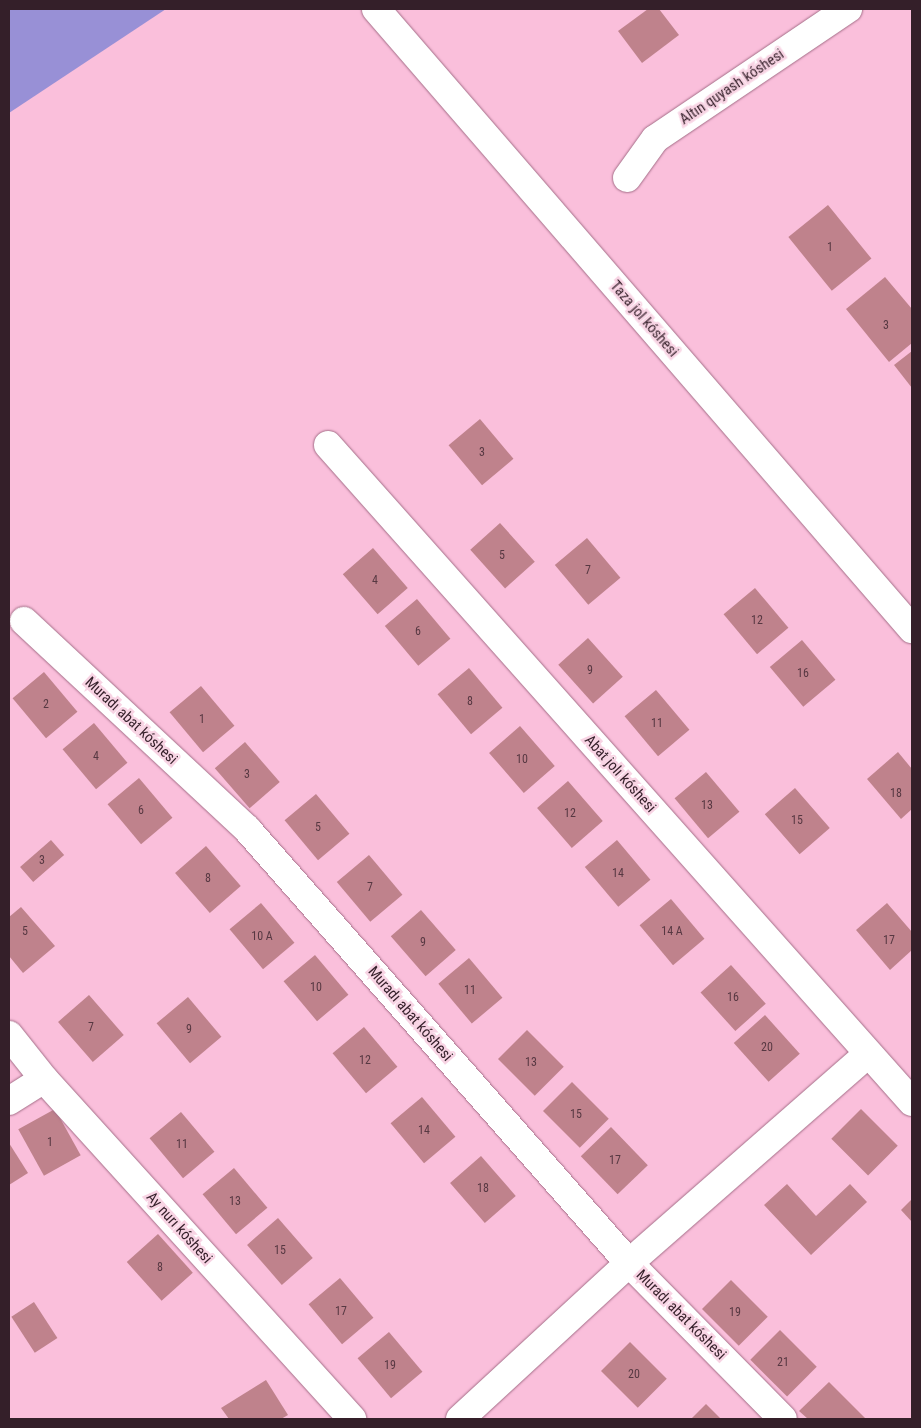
<!DOCTYPE html>
<html>
<head>
<meta charset="utf-8">
<style>
	body { margin:0 }
	#map { position:relative; width:921px; height:1428px; overflow:hidden; background:#fabfdb; font-family:"Roboto Condensed",sans-serif }
	div>[style] { position:absolute }
	[style*='--x'] { left:calc(var(--x)*1px); top:calc(var(--y)*1px); width:calc(var(--w)*1px); rotate:calc(var(--a)*1deg) }
	.water>* { inset:0; background:#9890d6 }
	.building>* { inset:0; background:#bf828c; transform-origin:0 0 }
	.roads { filter:drop-shadow(0 0 1px #a46e88) drop-shadow(0 0 1px #a46e88) }
	.minor>* { height:28px; margin:-14px; padding:0 14px; transform-origin:14px; border-radius:14px; background:#fff }
	.major>* { height:28px; margin:-14px; padding:0 14px; transform-origin:14px; border-radius:14px; background:#fff }
	span { translate:-50% -50%; white-space:nowrap; text-align:center; line-height:1.15; -webkit-text-stroke:5px #f8d4e4; paint-order:stroke }
	.number-label { font-size:12px; color:#573842 }
	.number-label span { -webkit-text-stroke-width:0 }
	.street-label { font-size:15px; color:#341f29 }
	.frame { position:absolute; inset:0; border:10px solid #341f29; pointer-events:none }
</style>
</head>
<body>
<div id="map">
	<div class="water">
		<i style="clip-path:polygon(9px 9px,166px 9px,9px 113px)"></i>
	</div>
	<div class="building">
		<i style="clip-path:polygon(648px 9px,659px 9px,679px 35px,642px 63px,618px 31px)"></i>
		<i style="left:828px;top:205px;width:69px;height:51px;rotate:51deg"></i>
		<i style="clip-path:polygon(885px 277px,912px 309px,912px 343px,889px 362px,846px 309px)"></i>
		<i style="clip-path:polygon(912px 351px,912px 388px,894px 365px)"></i>
		<i style="left:480px;top:419px;width:52px;height:41px;rotate:50deg"></i>
		<i style="left:500px;top:523px;width:52px;height:40px;rotate:48deg"></i>
		<i style="left:587px;top:538px;width:52px;height:42px;rotate:50deg"></i>
		<i style="left:373px;top:548px;width:53px;height:40px;rotate:49deg"></i>
		<i style="left:755px;top:588px;width:52px;height:41px;rotate:50deg"></i>
		<i style="left:417px;top:599px;width:52px;height:42px;rotate:50deg"></i>
		<i style="left:588px;top:638px;width:52px;height:40px;rotate:48deg"></i>
		<i style="left:802px;top:640px;width:52px;height:42px;rotate:50deg"></i>
		<i style="left:469px;top:668px;width:52px;height:41px;rotate:50deg"></i>
		<i style="left:44px;top:672px;width:52px;height:41px;rotate:50deg"></i>
		<i style="left:201px;top:686px;width:52px;height:41px;rotate:50deg"></i>
		<i style="left:656px;top:690px;width:52px;height:41px;rotate:50deg"></i>
		<i style="left:94px;top:723px;width:52px;height:41px;rotate:50deg"></i>
		<i style="left:520px;top:726px;width:53px;height:41px;rotate:49deg"></i>
		<i style="left:245px;top:742px;width:53px;height:40px;rotate:49deg"></i>
		<i style="clip-path:polygon(898px 752px,912px 769px,912px 809px,901px 819px,867px 779px)"></i>
		<i style="left:706px;top:772px;width:52px;height:41px;rotate:50deg"></i>
		<i style="left:139px;top:778px;width:52px;height:41px;rotate:50deg"></i>
		<i style="left:568px;top:781px;width:53px;height:41px;rotate:49deg"></i>
		<i style="left:795px;top:788px;width:53px;height:40px;rotate:49deg"></i>
		<i style="left:316px;top:794px;width:52px;height:41px;rotate:50deg"></i>
		<i style="left:51px;top:840px;width:20px;height:41px;rotate:49deg"></i>
		<i style="left:617px;top:840px;width:52px;height:42px;rotate:50deg"></i>
		<i style="left:206px;top:846px;width:53px;height:41px;rotate:49deg"></i>
		<i style="left:369px;top:855px;width:52px;height:42px;rotate:50deg"></i>
		<i style="left:671px;top:899px;width:52px;height:41px;rotate:50deg"></i>
		<i style="left:261px;top:903px;width:52px;height:41px;rotate:50deg"></i>
		<i style="clip-path:polygon(887px 903px,912px 932px,912px 950px,890px 970px,856px 930px)"></i>
		<i style="clip-path:polygon(21px 907px,55px 946px,23px 973px,9px 956px,9px 917px)"></i>
		<i style="left:421px;top:910px;width:53px;height:40px;rotate:49deg"></i>
		<i style="left:315px;top:955px;width:52px;height:41px;rotate:50deg"></i>
		<i style="left:469px;top:958px;width:52px;height:40px;rotate:50deg"></i>
		<i style="left:731px;top:965px;width:52px;height:41px;rotate:48deg"></i>
		<i style="left:89px;top:995px;width:53px;height:41px;rotate:49deg"></i>
		<i style="left:188px;top:997px;width:52px;height:41px;rotate:50deg"></i>
		<i style="left:765px;top:1015px;width:52px;height:42px;rotate:48deg"></i>
		<i style="left:364px;top:1027px;width:52px;height:41px;rotate:50deg"></i>
		<i style="left:527px;top:1030px;width:52px;height:41px;rotate:45deg"></i>
		<i style="left:572px;top:1082px;width:52px;height:41px;rotate:45deg"></i>
		<i style="left:422px;top:1097px;width:52px;height:41px;rotate:50deg"></i>
		<i style="left:55px;top:1109px;width:53px;height:42px;rotate:61deg"></i>
		<i style="left:861px;top:1109px;width:52px;height:42px;rotate:45deg"></i>
		<i style="left:181px;top:1112px;width:52px;height:41px;rotate:50deg"></i>
		<i style="left:611px;top:1127px;width:53px;height:42px;rotate:46deg"></i>
		<i style="clip-path:polygon(9px 1143px,28px 1173px,9px 1185px)"></i>
		<i style="left:481px;top:1156px;width:53px;height:41px;rotate:49deg"></i>
		<i style="left:234px;top:1168px;width:52px;height:41px;rotate:50deg"></i>
		<i style="clip-path:polygon(787px 1184px,816px 1216px,850px 1184px,867px 1202px,811px 1255px,764px 1205px)"></i>
		<i style="clip-path:polygon(912px 1199px,912px 1222px,901px 1210px)"></i>
		<i style="left:278px;top:1218px;width:53px;height:41px;rotate:49deg"></i>
		<i style="left:158px;top:1234px;width:52px;height:42px;rotate:48deg"></i>
		<i style="left:340px;top:1278px;width:52px;height:41px;rotate:50deg"></i>
		<i style="left:731px;top:1280px;width:52px;height:41px;rotate:45deg"></i>
		<i style="left:34px;top:1302px;width:43px;height:27px;rotate:57deg"></i>
		<i style="left:780px;top:1330px;width:52px;height:42px;rotate:45deg"></i>
		<i style="left:389px;top:1332px;width:52px;height:41px;rotate:50deg"></i>
		<i style="left:630px;top:1342px;width:52px;height:41px;rotate:45deg"></i>
		<i style="clip-path:polygon(266px 1380px,288px 1415px,281px 1419px,229px 1419px,221px 1408px)"></i>
		<i style="clip-path:polygon(829px 1382px,866px 1419px,808px 1419px,799px 1411px)"></i>
		<i style="clip-path:polygon(706px 1404px,721px 1419px,691px 1419px)"></i>
	</div>
	<div class="roads">
		<div class="minor">
			<i style="--x:627;--y:178;--w:48;--a:-54.3"></i>
			<i style="--x:655;--y:139;--w:233;--a:-34"></i>
			<i style="--x:328;--y:445;--w:879;--a:48.37"></i>
			<i style="--x:24;--y:621;--w:305;--a:43"></i>
			<i style="--x:247;--y:829;--w:578;--a:48.65"></i>
			<i style="--x:629;--y:1263;--w:219;--a:45.4"></i>
			<i style="--x:9;--y:1035;--w:56;--a:51.5"></i>
			<i style="--x:44;--y:1079;--w:459;--a:47.8"></i>
			<i style="--x:9;--y:1101;--w:41;--a:-32.2"></i>
			<i style="--x:460;--y:1419;--w:230;--a:-42.7"></i>
			<i style="--x:629;--y:1263;--w:317;--a:-41.2"></i>
		</div>
		<div class="major">
			<i style="--x:376;--y:9;--w:820;--a:49.16"></i>
		</div>
	</div>
	<div class="number-label">
		<span style="left:830px;top:248px">1</span>
		<span style="left:886px;top:326px">3</span>
		<span style="left:482px;top:453px">3</span>
		<span style="left:502px;top:556px">5</span>
		<span style="left:588px;top:571px">7</span>
		<span style="left:375px;top:581px">4</span>
		<span style="left:757px;top:621px">12</span>
		<span style="left:418px;top:632px">6</span>
		<span style="left:590px;top:671px">9</span>
		<span style="left:803px;top:674px">16</span>
		<span style="left:470px;top:702px">8</span>
		<span style="left:46px;top:705px">2</span>
		<span style="left:202px;top:720px">1</span>
		<span style="left:657px;top:724px">11</span>
		<span style="left:96px;top:757px">4</span>
		<span style="left:522px;top:760px">10</span>
		<span style="left:247px;top:775px">3</span>
		<span style="left:896px;top:794px">18</span>
		<span style="left:707px;top:806px">13</span>
		<span style="left:141px;top:811px">6</span>
		<span style="left:570px;top:814px">12</span>
		<span style="left:797px;top:821px">15</span>
		<span style="left:318px;top:828px">5</span>
		<span style="left:42px;top:861px">3</span>
		<span style="left:618px;top:874px">14</span>
		<span style="left:208px;top:879px">8</span>
		<span style="left:370px;top:888px">7</span>
		<span style="left:25px;top:932px">5</span>
		<span style="left:672px;top:932px">14 А</span>
		<span style="left:262px;top:937px">10 А</span>
		<span style="left:889px;top:941px">17</span>
		<span style="left:423px;top:943px">9</span>
		<span style="left:316px;top:988px">10</span>
		<span style="left:470px;top:991px">11</span>
		<span style="left:733px;top:998px">16</span>
		<span style="left:91px;top:1028px">7</span>
		<span style="left:189px;top:1030px">9</span>
		<span style="left:767px;top:1048px">20</span>
		<span style="left:365px;top:1061px">12</span>
		<span style="left:531px;top:1063px">13</span>
		<span style="left:576px;top:1115px">15</span>
		<span style="left:424px;top:1131px">14</span>
		<span style="left:50px;top:1143px">1</span>
		<span style="left:182px;top:1145px">11</span>
		<span style="left:615px;top:1161px">17</span>
		<span style="left:483px;top:1189px">18</span>
		<span style="left:235px;top:1202px">13</span>
		<span style="left:280px;top:1251px">15</span>
		<span style="left:160px;top:1268px">8</span>
		<span style="left:341px;top:1312px">17</span>
		<span style="left:735px;top:1313px">19</span>
		<span style="left:783px;top:1363px">21</span>
		<span style="left:390px;top:1366px">19</span>
		<span style="left:634px;top:1375px">20</span>
	</div>
	<div class="street-label">
		<span style="left:732px;top:87px;rotate:-34deg">Altın quyash kóshesi</span>
		<span style="left:644px;top:319px;rotate:49deg">Taza jol kóshesi</span>
		<span style="left:131px;top:721px;rotate:43deg">Muradı abat kóshesi</span>
		<span style="left:620px;top:774px;rotate:48deg">Abat jolı kóshesi</span>
		<span style="left:410px;top:1014px;rotate:49deg">Muradı abat kóshesi</span>
		<span style="left:179px;top:1228px;rotate:48deg">Ay nurı kóshesi</span>
		<span style="left:681px;top:1315px;rotate:45deg">Muradı abat kóshesi</span>
	</div>
	<div class="frame"></div>
</div>
</body>
</html>
